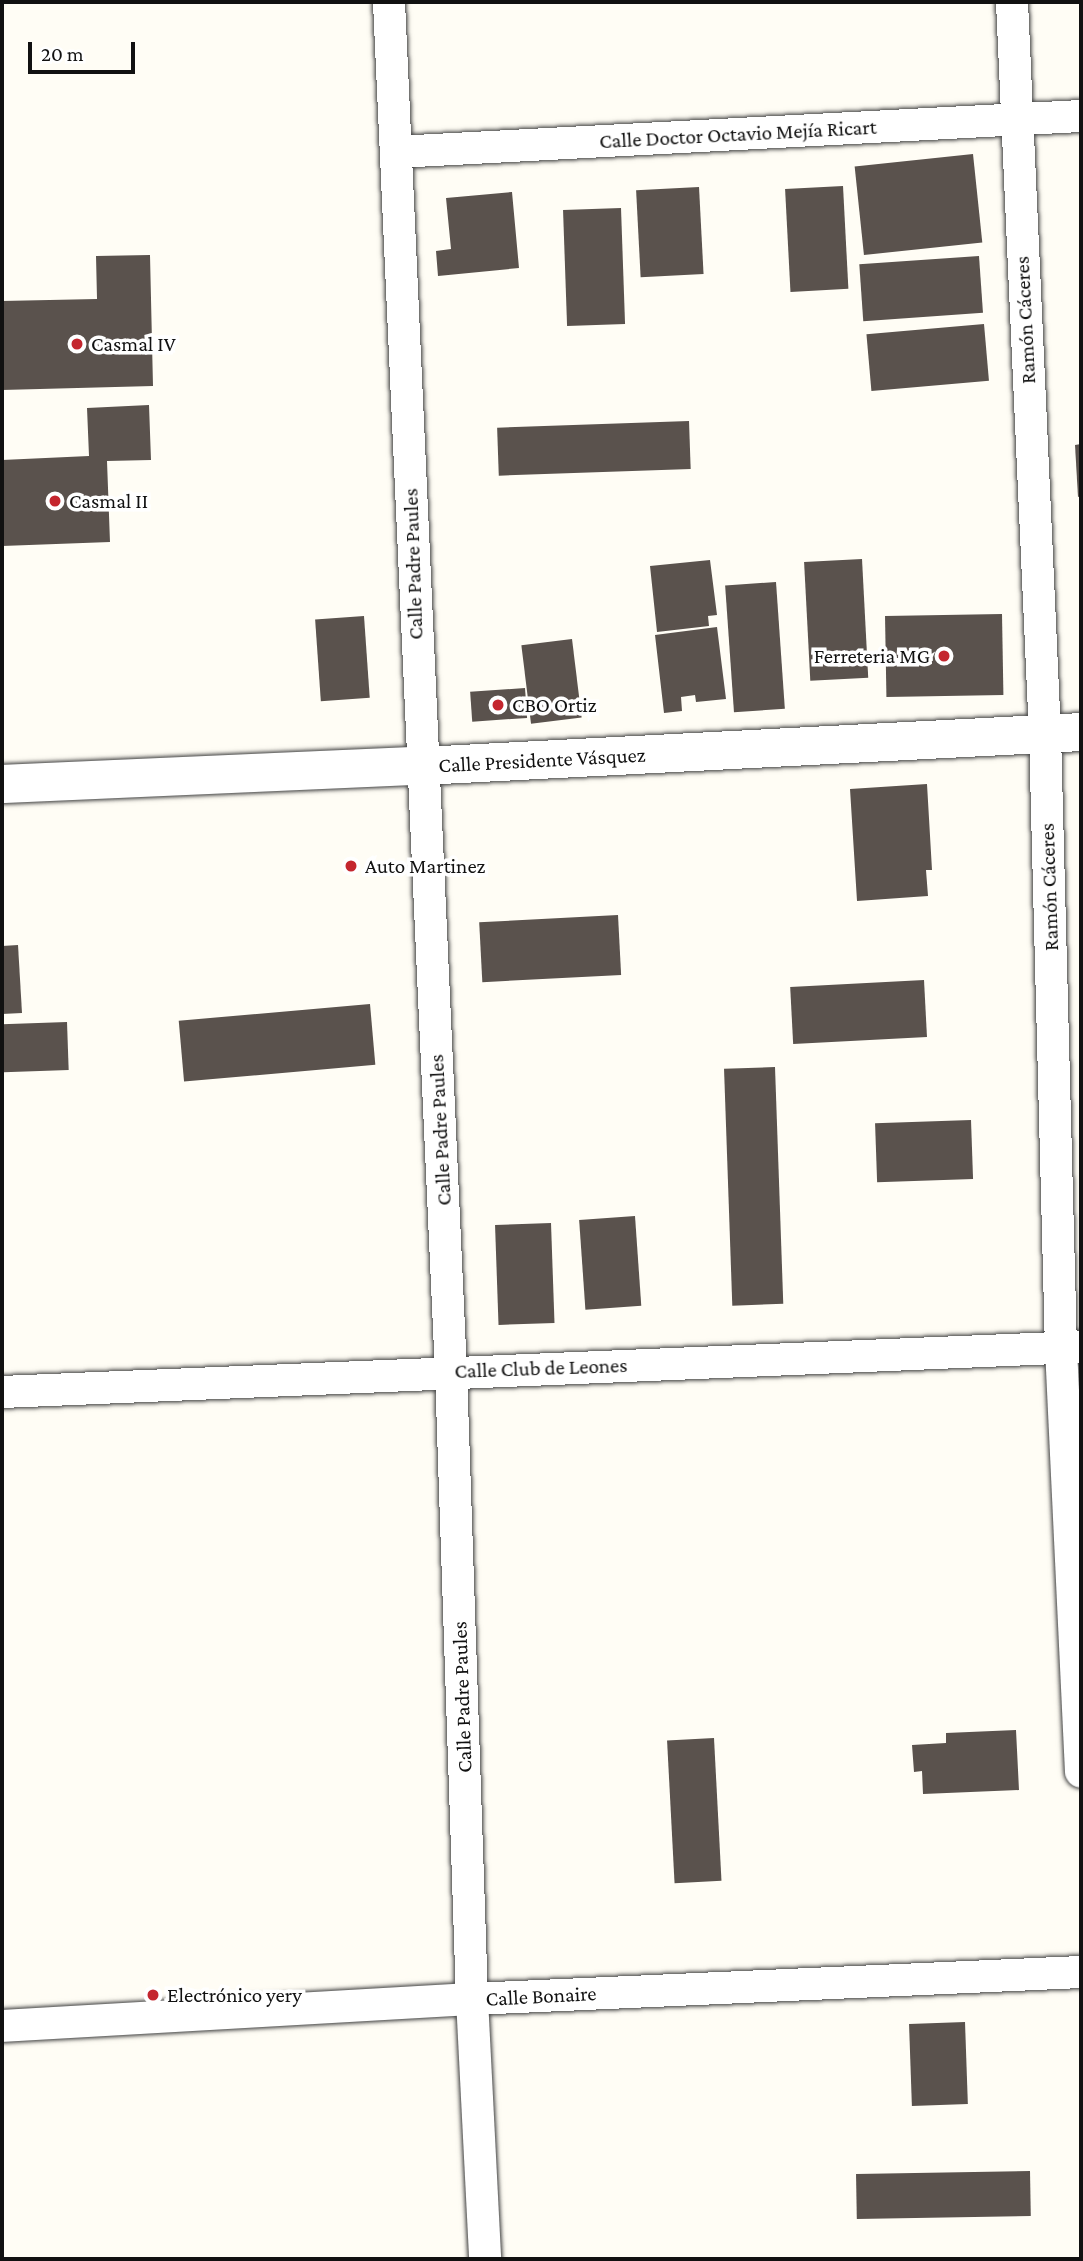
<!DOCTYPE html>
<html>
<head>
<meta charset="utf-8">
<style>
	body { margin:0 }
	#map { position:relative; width:1083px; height:2261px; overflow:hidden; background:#fffdf5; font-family:"Crimson Pro",serif }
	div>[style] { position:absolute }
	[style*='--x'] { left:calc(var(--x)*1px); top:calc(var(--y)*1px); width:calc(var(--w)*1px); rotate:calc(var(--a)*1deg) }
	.building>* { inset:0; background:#5a524d; transform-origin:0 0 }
	.roads { filter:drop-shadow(0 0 2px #444) drop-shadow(0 0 2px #444) }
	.minor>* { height:32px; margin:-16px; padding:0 16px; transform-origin:16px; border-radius:16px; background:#fff }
	.tertiary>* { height:38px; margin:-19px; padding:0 19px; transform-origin:19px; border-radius:19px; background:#fff }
	.dots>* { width:19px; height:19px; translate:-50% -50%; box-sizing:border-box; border:4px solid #fff; border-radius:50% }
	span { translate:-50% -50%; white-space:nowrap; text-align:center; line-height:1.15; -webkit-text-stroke:7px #fff; paint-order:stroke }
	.street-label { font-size:21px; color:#111 }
	.poi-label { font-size:21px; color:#111 }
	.left { translate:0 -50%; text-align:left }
	.right { translate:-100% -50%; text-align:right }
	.frame { position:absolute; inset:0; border:4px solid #111; pointer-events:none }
	.scale { position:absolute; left:28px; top:42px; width:107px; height:32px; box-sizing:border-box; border:4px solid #111; border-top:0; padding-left:9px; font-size:21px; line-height:24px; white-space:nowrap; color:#111; -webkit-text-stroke:5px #fff; paint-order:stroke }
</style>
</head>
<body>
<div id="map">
	<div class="building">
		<i style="left:973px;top:154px;width:89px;height:119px;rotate:84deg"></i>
		<i style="left:843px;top:186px;width:103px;height:58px;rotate:87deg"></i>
		<i style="left:699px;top:187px;width:87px;height:63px;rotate:87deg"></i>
		<i style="clip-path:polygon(512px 192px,519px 268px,438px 276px,436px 251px,451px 249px,446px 198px)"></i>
		<i style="left:621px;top:208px;width:116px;height:58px;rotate:88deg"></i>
		<i style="clip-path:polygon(150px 255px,153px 386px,2px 390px,2px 301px,97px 299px,96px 256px)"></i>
		<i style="left:979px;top:256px;width:57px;height:120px;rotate:86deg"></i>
		<i style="left:984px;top:324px;width:57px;height:118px;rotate:85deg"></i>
		<i style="clip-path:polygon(149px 405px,151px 460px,107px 461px,110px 542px,2px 546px,2px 460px,89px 456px,87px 408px)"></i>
		<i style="left:689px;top:421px;width:48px;height:192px;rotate:88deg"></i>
		<i style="clip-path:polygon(1081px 444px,1081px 496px,1078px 497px,1075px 445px)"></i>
		<i style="left:862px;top:559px;width:119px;height:58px;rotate:87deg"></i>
		<i style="clip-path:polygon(710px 560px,717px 615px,708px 616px,709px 626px,657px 632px,650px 566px)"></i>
		<i style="left:776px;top:582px;width:127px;height:51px;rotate:86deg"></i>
		<i style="left:1002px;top:614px;width:81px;height:117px;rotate:89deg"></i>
		<i style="left:364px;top:616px;width:82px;height:49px;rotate:86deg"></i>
		<i style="clip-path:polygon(717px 627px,726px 699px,696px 702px,695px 695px,681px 697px,682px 711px,664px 713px,655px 635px)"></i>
		<i style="left:572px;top:639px;width:79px;height:51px;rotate:83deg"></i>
		<i style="left:525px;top:688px;width:30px;height:55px;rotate:86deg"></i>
		<i style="clip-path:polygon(927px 784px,932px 870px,926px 870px,928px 896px,857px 901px,850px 789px)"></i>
		<i style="left:618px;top:915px;width:60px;height:139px;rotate:87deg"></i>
		<i style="clip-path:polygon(18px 945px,22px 1013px,2px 1014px,2px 946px)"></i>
		<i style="left:924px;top:980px;width:57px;height:134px;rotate:87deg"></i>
		<i style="left:370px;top:1004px;width:61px;height:192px;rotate:85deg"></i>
		<i style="left:67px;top:1022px;width:48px;height:65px;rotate:88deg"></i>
		<i style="left:775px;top:1067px;width:237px;height:51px;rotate:88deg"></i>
		<i style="left:971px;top:1120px;width:59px;height:96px;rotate:88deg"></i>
		<i style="left:635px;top:1216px;width:90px;height:56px;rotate:86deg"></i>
		<i style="left:551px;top:1223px;width:100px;height:56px;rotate:88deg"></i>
		<i style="clip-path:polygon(1016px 1730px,1019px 1790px,923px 1794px,922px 1771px,914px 1772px,912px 1745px,946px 1743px,946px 1733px)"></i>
		<i style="left:714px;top:1738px;width:143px;height:47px;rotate:87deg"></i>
		<i style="left:965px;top:2022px;width:82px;height:56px;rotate:88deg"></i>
		<i style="left:1030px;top:2171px;width:45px;height:174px;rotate:89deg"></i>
	</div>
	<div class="roads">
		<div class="minor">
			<i style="--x:389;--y:2;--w:1371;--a:87.41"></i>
			<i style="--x:451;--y:1372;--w:627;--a:88.08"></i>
			<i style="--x:472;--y:1999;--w:260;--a:87.1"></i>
			<i style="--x:1012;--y:2;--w:733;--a:87.42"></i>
			<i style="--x:1045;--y:734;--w:614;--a:88.51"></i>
			<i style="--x:1061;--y:1348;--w:424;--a:87.3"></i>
			<i style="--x:396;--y:152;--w:686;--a:-3.01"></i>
			<i style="--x:2;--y:1392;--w:1079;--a:-2.39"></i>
			<i style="--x:2;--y:2026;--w:471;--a:-3.3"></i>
			<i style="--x:472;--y:1999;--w:610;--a:-2.54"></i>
		</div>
		<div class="tertiary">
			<i style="--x:2;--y:784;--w:420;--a:-2.5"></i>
			<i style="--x:422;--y:766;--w:660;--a:-2.95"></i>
		</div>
	</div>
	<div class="dots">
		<i style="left:77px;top:344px;background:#c4262e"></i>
		<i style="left:55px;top:501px;background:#c4262e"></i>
		<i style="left:944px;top:656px;background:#c4262e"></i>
		<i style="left:498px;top:705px;background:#c4262e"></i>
		<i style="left:351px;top:866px;background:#c4262e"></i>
		<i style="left:153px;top:1995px;background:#c4262e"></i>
	</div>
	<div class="street-label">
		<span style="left:738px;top:134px;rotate:-3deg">Calle Doctor Octavio Mejía Ricart</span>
		<span style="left:1025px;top:320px;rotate:-93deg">Ramón Cáceres</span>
		<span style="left:413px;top:564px;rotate:-92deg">Calle Padre Paules</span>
		<span style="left:542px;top:760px;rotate:-3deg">Calle Presidente Vásquez</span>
		<span style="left:1049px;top:887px;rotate:-92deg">Ramón Cáceres</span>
		<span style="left:440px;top:1130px;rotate:-93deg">Calle Padre Paules</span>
		<span style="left:541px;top:1368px;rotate:-2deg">Calle Club de Leones</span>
		<span style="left:462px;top:1697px;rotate:-92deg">Calle Padre Paules</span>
		<span style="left:541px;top:1996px;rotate:-3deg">Calle Bonaire</span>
	</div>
	<div class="poi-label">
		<span class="left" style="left:91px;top:344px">Casmal IV</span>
		<span class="left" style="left:69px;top:501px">Casmal II</span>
		<span class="right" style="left:930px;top:656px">Ferreteria MG</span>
		<span class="left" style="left:512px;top:705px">CBO Ortiz</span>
		<span class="left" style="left:365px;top:866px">Auto Martinez</span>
		<span class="left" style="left:167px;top:1995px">Electrónico yery</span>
	</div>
	<div class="frame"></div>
	<div class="scale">20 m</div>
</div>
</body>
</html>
